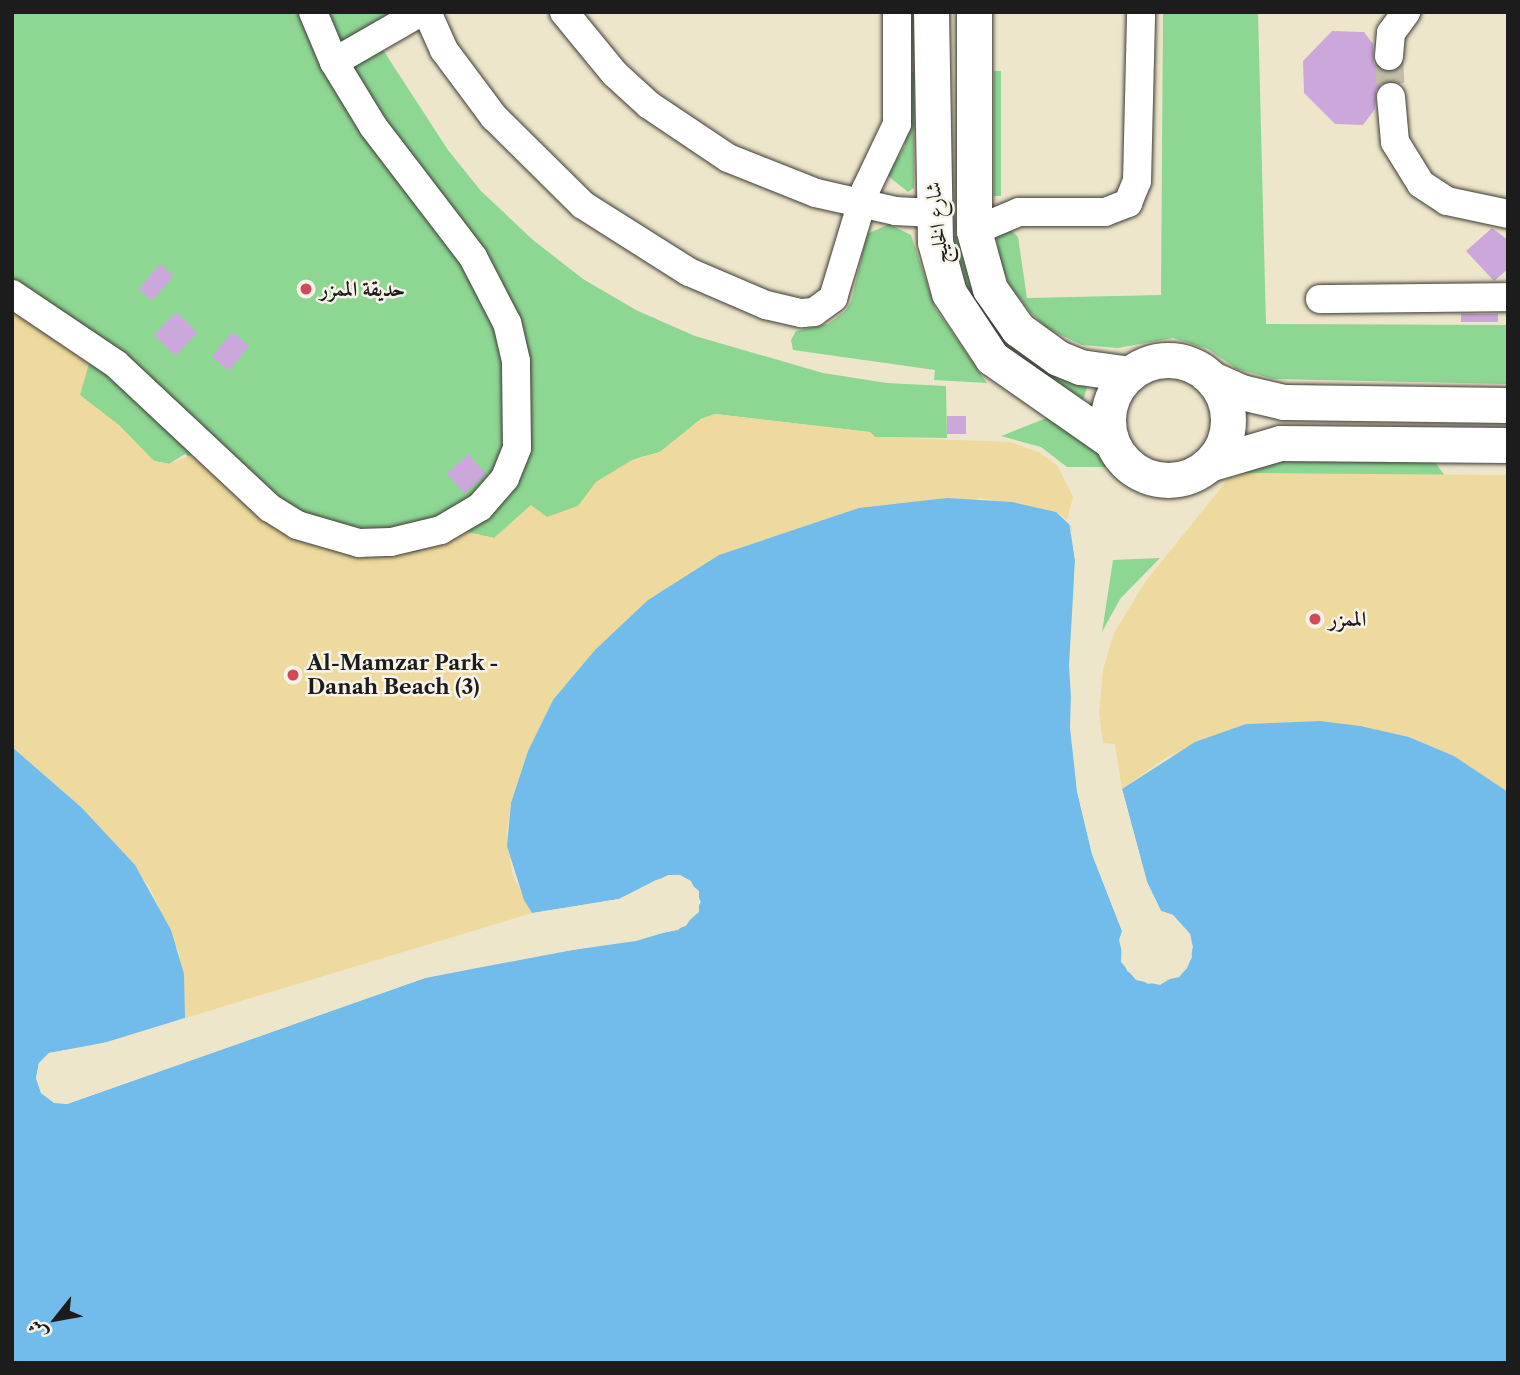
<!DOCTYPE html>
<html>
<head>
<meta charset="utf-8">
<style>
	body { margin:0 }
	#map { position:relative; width:1520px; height:1375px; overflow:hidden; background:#eee6ca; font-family:"Libre Caslon Text",Amiri,serif }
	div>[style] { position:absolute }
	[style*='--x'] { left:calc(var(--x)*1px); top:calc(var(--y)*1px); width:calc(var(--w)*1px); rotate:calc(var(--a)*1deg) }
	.green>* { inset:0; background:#8ed793; transform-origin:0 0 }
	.sand>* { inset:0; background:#eeda9e }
	.water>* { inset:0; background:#71bcea }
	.pier>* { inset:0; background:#eee6ca }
	.building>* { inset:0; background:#cca7dc; transform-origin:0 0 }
	.minor-tunnel>* { height:28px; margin-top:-14px; transform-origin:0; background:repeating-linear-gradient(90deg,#c4bea7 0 28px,transparent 0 42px) }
	.roads { filter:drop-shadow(0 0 2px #3c3a36) drop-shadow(0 0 2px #3c3a36) }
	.minor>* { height:28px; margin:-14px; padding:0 14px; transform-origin:14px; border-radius:14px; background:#fff }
	.major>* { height:35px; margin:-17.5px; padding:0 17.5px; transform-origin:17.5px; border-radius:17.5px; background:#fff }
	.major>.ring { margin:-17.5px; padding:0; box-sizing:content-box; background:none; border:35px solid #fff; border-radius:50% }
	.dots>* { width:19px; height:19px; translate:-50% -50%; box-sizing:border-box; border:4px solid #f7f3e8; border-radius:50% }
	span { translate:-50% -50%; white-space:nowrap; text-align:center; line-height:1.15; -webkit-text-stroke:5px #f7f3e8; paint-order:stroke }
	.street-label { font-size:21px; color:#1c1c1c }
	.poi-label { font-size:21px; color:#1c1c1c; font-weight:700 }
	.left { translate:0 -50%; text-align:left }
	.frame { position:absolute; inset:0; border:14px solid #1c1c1c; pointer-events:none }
	.north { position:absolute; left:21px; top:1284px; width:70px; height:70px; -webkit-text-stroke:5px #f7f3e8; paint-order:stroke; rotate:239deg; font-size:19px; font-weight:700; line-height:28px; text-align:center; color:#1c1c1c }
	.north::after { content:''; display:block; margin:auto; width:24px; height:32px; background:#1c1c1c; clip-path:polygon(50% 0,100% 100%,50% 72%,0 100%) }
</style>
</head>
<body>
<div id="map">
	<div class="green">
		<i style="clip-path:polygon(12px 12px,397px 12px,374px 36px,448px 150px,481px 191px,533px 240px,583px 279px,636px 310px,695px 336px,823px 373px,887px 383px,946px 386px,947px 438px,875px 437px,869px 432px,715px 414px,701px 419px,660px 452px,638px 458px,599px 481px,578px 506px,551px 517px,520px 516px,494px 538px,466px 532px,417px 552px,383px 554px,337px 551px,294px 536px,185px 454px,169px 464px,154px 461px,80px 395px,12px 318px)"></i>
		<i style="clip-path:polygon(1163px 12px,1258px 12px,1266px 324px,1508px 325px,1508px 384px,1274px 379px,1237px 369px,1208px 349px,1173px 338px,1118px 348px,1082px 345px,1048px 329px,1031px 313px,1010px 286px,998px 256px,997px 236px,1011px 230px,1018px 237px,1027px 298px,1161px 295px)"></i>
		<i style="left:994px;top:71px;width:7px;height:125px"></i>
		<i style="clip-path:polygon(906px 72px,914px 72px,914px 188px,908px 192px,887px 175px,905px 146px)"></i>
		<i style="clip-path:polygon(889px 224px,911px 235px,935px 308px,987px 383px,934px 380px,935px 370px,793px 350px,791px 340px,796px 331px,828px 324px,845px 311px,851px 302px,867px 234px)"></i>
		<i style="clip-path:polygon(961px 235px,1088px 384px,1083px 400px,1016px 363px,968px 306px,947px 237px)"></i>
		<i style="clip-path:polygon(1052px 416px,1092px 437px,1114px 467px,1067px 467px,1041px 447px,1001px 436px)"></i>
		<i style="clip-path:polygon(1274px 458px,1433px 459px,1445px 476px,1233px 473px)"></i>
		<i style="clip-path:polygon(1160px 558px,1120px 599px,1102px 632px,1113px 560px)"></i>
	</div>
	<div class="sand">
		<i style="clip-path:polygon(12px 299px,91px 357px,80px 395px,119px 425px,154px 461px,169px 464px,194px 454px,294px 536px,337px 551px,417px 552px,467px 532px,494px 538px,531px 505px,547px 517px,578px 506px,596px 482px,632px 460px,660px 452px,701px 419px,715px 414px,870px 432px,875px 437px,1010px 442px,1038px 452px,1057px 465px,1073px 497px,1067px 520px,1056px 512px,979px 498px,553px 700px,528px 751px,511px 803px,507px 832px,512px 873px,532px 913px,185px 1018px,179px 952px,149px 886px,81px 807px,12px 747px)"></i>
		<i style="clip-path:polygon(1233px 473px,1508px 475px,1508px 792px,1454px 756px,1410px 737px,1320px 721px,1246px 724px,1167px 757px,1122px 789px,1115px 744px,1103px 743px,1099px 713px,1103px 670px,1114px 633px,1146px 581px)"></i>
	</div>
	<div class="water">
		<i style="clip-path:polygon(947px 498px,1012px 502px,1056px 512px,1071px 526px,1075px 560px,1070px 728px,1077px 791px,1092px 854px,1122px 931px,1119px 940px,1127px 971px,1148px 984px,1179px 977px,1187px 968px,1192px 957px,1190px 934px,1173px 915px,1161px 911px,1147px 882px,1122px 789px,1195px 742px,1246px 724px,1320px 721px,1360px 726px,1409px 737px,1454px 756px,1508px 792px,1508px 1363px,12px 1363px,12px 747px,81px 807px,135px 865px,171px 930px,184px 974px,185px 1018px,97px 1045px,49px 1053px,39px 1063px,36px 1078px,41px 1093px,54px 1102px,67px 1104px,425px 978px,523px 957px,636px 941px,686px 926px,701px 902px,691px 881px,680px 875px,656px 880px,619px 899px,532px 913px,524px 900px,507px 846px,511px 803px,528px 751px,553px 700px,595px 650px,648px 600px,719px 555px,859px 508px)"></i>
	</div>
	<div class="pier">
		<i style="clip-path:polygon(1068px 516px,1079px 560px,1072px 666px,1081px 790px,1096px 852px,1126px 930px,1122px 948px,1130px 969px,1149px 981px,1167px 980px,1184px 966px,1190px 947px,1181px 926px,1158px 913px,1144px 883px,1124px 821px,1121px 785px,1147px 882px,1161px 911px,1173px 915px,1190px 934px,1193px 947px,1187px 968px,1160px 985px,1136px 980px,1121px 962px,1122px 931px,1092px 854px,1077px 791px,1069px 666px,1075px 560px)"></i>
		<i style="clip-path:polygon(668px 875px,680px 875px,699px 891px,699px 912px,678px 930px,425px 978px,67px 1104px,54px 1103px,41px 1093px,36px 1078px,39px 1063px,49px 1053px,113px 1041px,189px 1017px,114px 1044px,51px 1056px,40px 1078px,44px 1090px,67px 1101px,424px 975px,676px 926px,691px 917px,697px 902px,689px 883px,679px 878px,658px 883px,620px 903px,528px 914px,619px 899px)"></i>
	</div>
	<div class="building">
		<i style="clip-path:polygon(1332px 31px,1364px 32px,1373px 44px,1374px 64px,1384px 71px,1384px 82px,1376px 91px,1375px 109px,1363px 125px,1335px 124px,1304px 93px,1303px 61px)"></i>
		<i style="clip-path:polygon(1492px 228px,1508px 240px,1508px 269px,1494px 281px,1466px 251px)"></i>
		<i style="left:160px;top:264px;width:18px;height:33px;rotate:41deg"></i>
		<i style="left:176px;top:312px;width:30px;height:32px;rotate:44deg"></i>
		<i style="left:1461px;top:314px;width:37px;height:8px"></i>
		<i style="left:232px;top:332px;width:22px;height:32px;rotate:39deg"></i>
		<i style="left:947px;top:416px;width:19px;height:18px"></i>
		<i style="left:468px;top:454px;width:27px;height:29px;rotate:48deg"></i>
	</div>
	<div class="minor-tunnel">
		<i style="--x:1389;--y:56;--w:41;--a:87.2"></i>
	</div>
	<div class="roads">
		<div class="minor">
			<i style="--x:427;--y:12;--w:42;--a:65.9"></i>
			<i style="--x:444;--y:50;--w:84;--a:53.3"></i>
			<i style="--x:494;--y:117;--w:125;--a:44.7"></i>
			<i style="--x:583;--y:205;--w:125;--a:32.3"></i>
			<i style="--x:689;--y:272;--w:84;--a:23.2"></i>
			<i style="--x:766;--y:305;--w:37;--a:13"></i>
			<i style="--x:802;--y:313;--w:12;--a:-5"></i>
			<i style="--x:814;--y:312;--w:24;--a:-36"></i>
			<i style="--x:833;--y:298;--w:114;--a:-73.2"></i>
			<i style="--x:866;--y:189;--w:72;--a:-64.5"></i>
			<i style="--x:897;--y:124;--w:112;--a:-90"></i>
			<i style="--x:564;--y:12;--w:80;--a:50.6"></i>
			<i style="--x:615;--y:74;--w:46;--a:42.4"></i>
			<i style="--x:649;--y:105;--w:95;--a:33.9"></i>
			<i style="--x:728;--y:158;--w:95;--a:21.7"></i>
			<i style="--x:816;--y:193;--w:81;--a:12.8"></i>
			<i style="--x:895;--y:211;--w:39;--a:3"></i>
			<i style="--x:1389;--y:56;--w:23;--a:-85"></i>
			<i style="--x:1391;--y:33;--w:26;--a:-54"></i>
			<i style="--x:334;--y:62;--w:100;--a:-29.9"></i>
			<i style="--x:1391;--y:97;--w:45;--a:84.9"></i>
			<i style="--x:1395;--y:142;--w:49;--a:58.2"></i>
			<i style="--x:1421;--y:184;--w:31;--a:33"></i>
			<i style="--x:1447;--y:201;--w:62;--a:12"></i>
			<i style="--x:974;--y:231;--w:49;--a:-22.9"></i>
			<i style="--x:1019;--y:212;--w:86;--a:0"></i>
			<i style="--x:1105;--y:212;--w:25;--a:-21"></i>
			<i style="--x:1128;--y:203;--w:24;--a:-68"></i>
			<i style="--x:1137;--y:181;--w:169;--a:-88.6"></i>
			<i style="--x:12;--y:294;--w:125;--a:33.9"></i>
			<i style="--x:116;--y:364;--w:211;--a:43.1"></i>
			<i style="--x:270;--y:508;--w:32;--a:32"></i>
			<i style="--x:297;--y:525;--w:65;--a:16.2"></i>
			<i style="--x:359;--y:543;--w:32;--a:-2"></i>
			<i style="--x:391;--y:542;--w:51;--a:-13.5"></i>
			<i style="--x:441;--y:530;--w:45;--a:-30.5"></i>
			<i style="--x:480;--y:507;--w:38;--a:-49"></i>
			<i style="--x:505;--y:478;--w:32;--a:-68"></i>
			<i style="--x:517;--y:448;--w:87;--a:-90.7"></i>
			<i style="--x:516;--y:361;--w:39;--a:-103"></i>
			<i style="--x:507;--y:323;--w:74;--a:-117.3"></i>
			<i style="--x:473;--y:257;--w:165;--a:-127.4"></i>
			<i style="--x:373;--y:126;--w:75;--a:-121.4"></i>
			<i style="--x:334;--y:62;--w:54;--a:-112.8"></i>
			<i style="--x:1320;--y:299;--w:188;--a:-0.6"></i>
		</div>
		<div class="major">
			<i style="--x:931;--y:12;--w:230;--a:89"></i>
			<i style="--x:935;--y:242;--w:53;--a:74.6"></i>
			<i style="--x:949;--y:293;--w:78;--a:56.5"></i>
			<i style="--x:992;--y:358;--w:145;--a:34.9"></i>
			<i style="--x:974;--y:12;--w:219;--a:90"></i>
			<i style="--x:974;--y:231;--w:60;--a:74.6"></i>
			<i style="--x:990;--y:289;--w:49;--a:55"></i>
			<i style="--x:1018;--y:329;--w:49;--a:35.9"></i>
			<i style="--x:1058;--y:358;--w:24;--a:22"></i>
			<i style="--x:1080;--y:367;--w:49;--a:8.1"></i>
			<i class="ring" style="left:1108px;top:360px;width:85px;height:85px"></i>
			<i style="--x:1212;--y:379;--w:32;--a:24"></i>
			<i style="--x:1241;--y:392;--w:44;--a:13.1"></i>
			<i style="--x:1284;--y:402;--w:224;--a:0.8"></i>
			<i style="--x:1212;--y:463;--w:71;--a:-16.4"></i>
			<i style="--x:1280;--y:443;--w:228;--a:0.5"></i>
		</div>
	</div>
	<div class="dots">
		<i style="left:306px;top:289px;background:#d1495b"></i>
		<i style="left:1315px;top:619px;background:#d1495b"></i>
		<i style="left:293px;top:675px;background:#d1495b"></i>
	</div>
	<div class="street-label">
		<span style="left:937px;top:223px;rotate:-96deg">شارع الخليج</span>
	</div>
	<div class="poi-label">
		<span class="left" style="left:320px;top:289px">حديقة الممزر</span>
		<span class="left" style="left:1329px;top:619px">الممزر</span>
		<span class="left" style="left:307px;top:675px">Al-Mamzar Park -<br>Danah Beach (3)</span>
	</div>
	<div class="frame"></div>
	<div class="north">ش</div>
</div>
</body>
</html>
